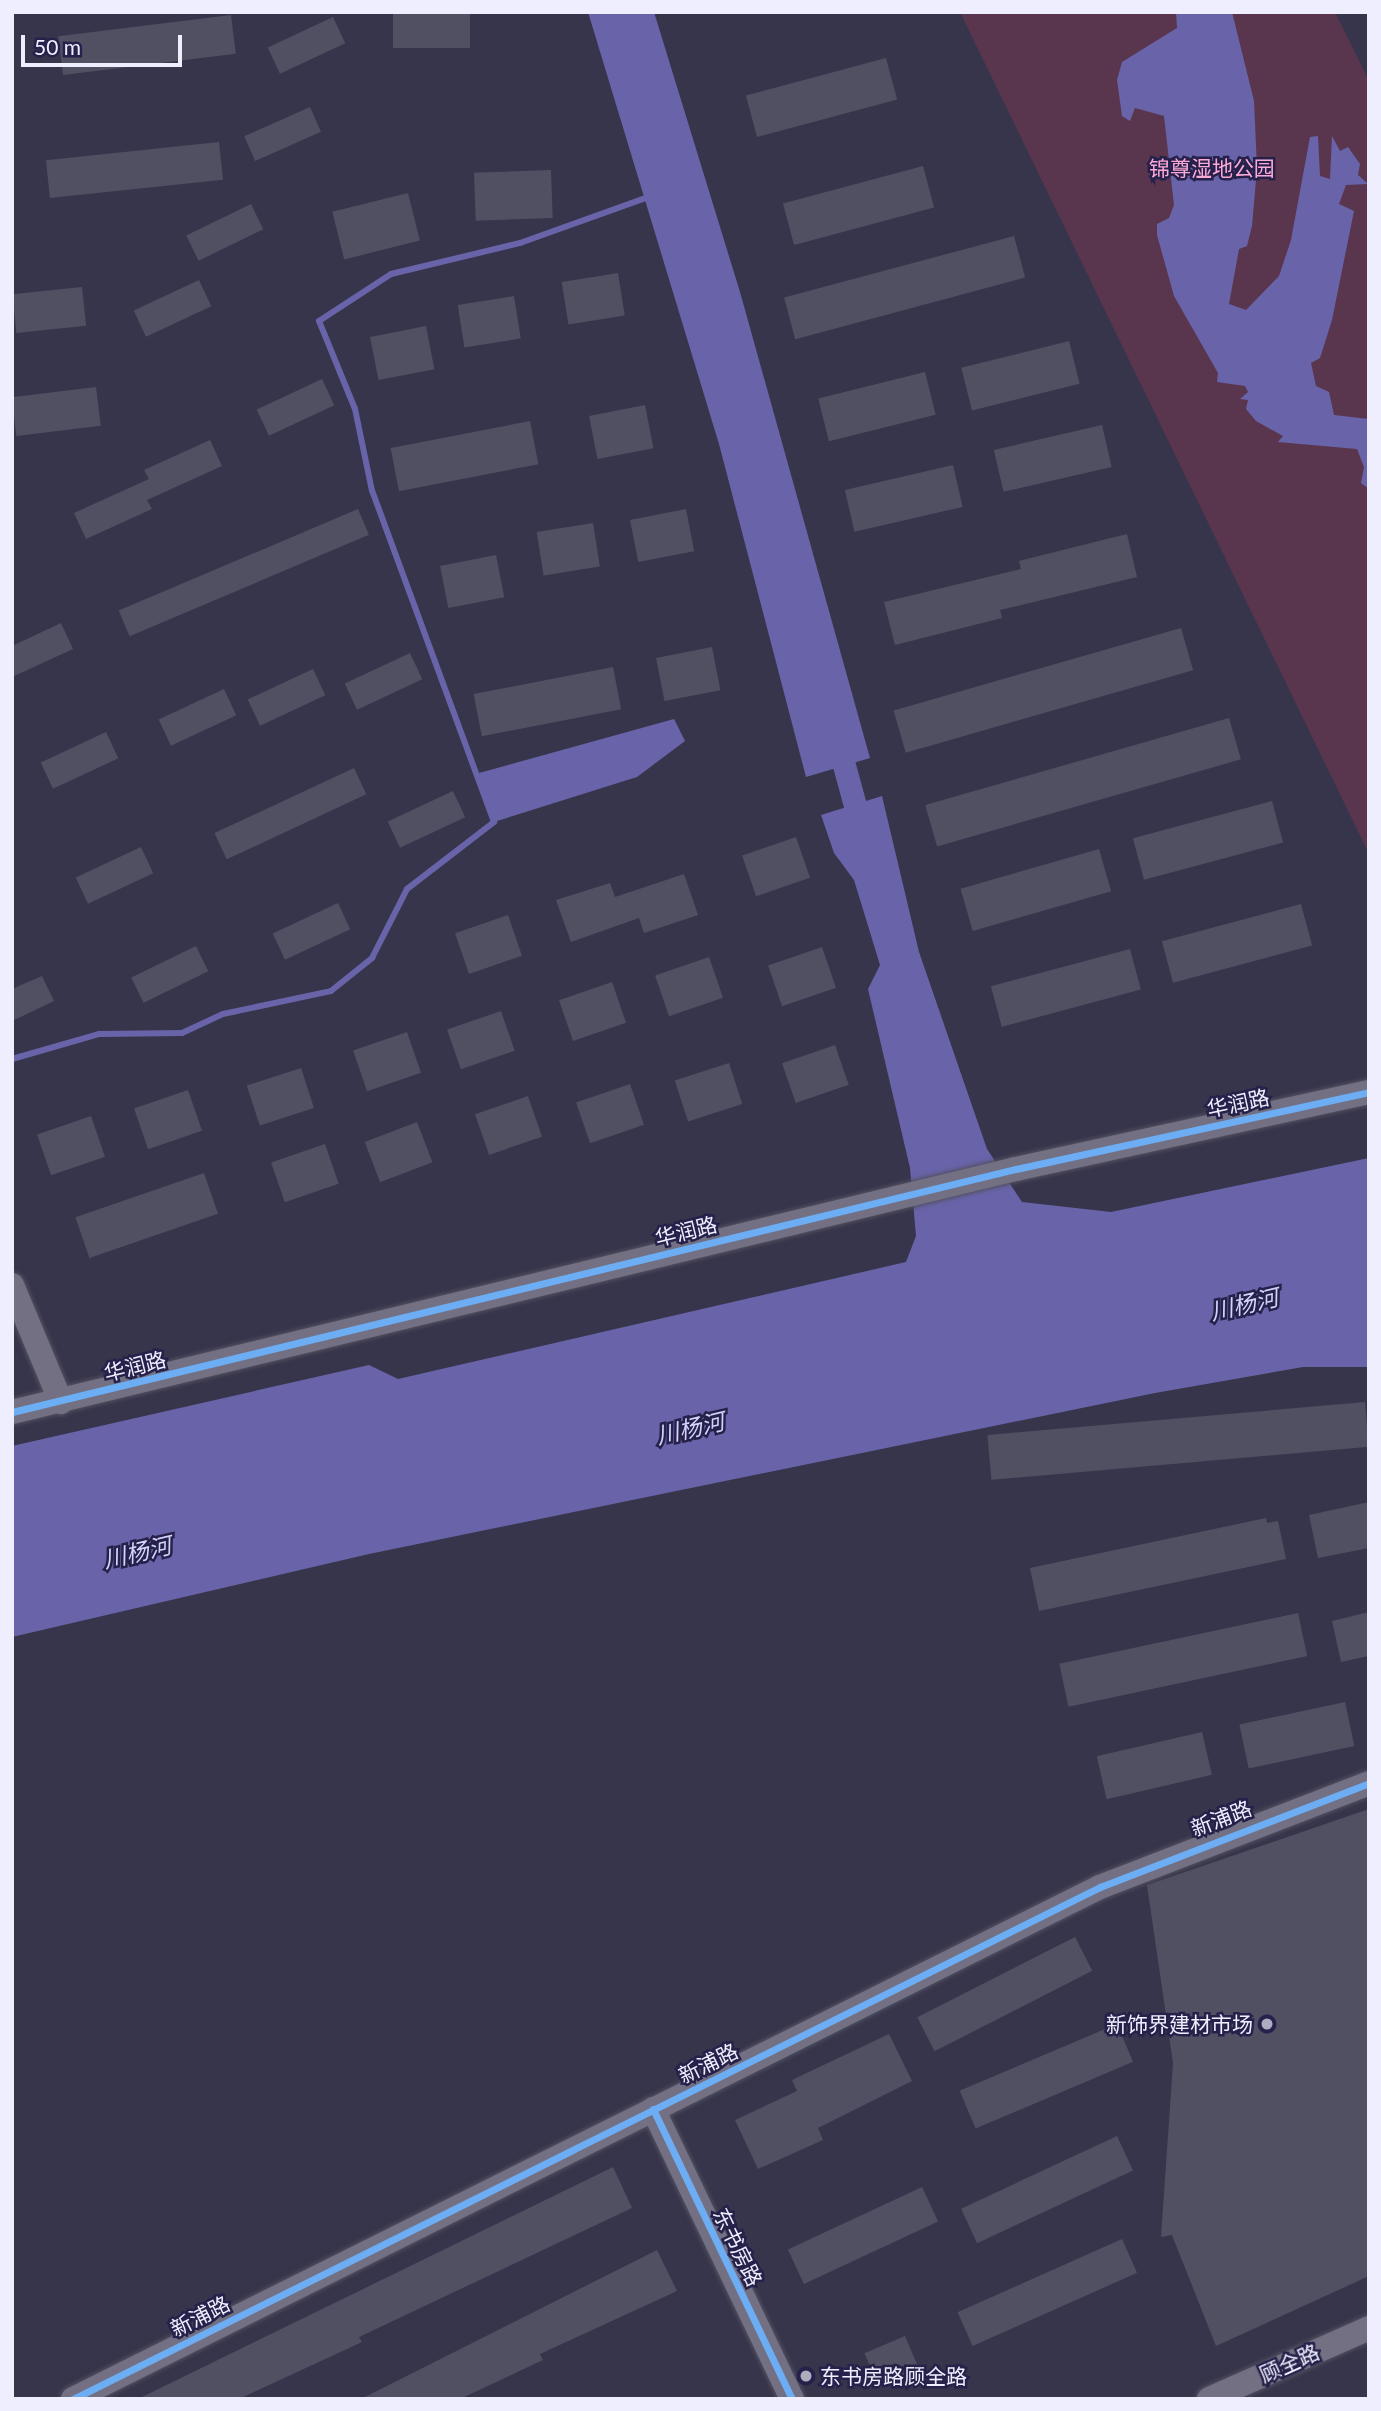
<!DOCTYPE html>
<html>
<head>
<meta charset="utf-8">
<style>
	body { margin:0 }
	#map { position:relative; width:1381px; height:2411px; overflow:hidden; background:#37354b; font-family:Lato,"Noto Sans SC",sans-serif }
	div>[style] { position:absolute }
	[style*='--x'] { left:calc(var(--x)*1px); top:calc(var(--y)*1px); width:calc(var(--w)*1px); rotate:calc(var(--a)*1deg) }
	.green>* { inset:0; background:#5a364e }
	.water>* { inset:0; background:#6964a9 }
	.stream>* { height:6px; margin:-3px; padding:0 3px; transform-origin:3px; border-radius:3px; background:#6964a9 }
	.canal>* { height:23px; margin:-11.5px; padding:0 11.5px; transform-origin:11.5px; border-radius:11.5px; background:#6964a9 }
	.building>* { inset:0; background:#515062; transform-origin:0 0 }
	.roads { filter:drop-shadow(0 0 2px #525061) drop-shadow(0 0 2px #525061) }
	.minor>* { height:24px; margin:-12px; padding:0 12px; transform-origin:12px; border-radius:12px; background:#727082 }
	.cycleway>* { height:7px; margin:-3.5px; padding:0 3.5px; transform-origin:3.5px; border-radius:3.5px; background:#6dadf4 }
	.dots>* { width:19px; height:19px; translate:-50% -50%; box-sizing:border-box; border:4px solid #25214a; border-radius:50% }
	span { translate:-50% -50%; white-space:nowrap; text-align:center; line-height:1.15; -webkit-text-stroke:5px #25214a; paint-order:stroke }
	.park-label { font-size:21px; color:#fca9d7 }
	.street-label { font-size:21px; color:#eeeefe }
	.poi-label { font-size:21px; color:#eeeefe }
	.right { translate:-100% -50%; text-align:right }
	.left { translate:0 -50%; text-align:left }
	.water-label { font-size:23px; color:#d3d3fc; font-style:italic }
	.frame { position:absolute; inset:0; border:14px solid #eeeefe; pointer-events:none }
	.scale { position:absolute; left:21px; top:35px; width:161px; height:32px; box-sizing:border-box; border:4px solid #eeeefe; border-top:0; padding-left:9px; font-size:21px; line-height:24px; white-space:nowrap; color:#eeeefe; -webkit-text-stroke:5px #25214a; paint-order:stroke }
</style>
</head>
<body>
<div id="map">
	<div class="green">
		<i style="clip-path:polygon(960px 12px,1335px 12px,1369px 81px,1369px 854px)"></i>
	</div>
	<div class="water">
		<i style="clip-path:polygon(588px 12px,654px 12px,740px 292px,870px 758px,806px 777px,719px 444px)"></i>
		<i style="clip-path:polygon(1176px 12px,1232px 12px,1254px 101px,1257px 168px,1252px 226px,1247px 246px,1239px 249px,1229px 304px,1246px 310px,1279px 276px,1291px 240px,1310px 137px,1318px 136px,1320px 176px,1330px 179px,1332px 136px,1340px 151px,1348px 147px,1360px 164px,1358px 175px,1368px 184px,1346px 185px,1343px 193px,1339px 204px,1354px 211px,1332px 320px,1320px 358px,1311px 363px,1316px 386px,1329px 392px,1334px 415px,1369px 419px,1369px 489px,1361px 483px,1364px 467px,1357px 449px,1278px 442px,1283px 436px,1256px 421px,1246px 409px,1248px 400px,1240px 399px,1248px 392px,1245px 386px,1217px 382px,1218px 373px,1174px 296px,1157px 235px,1157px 224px,1169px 218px,1174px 205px,1164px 116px,1135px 108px,1130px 121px,1122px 116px,1117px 80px,1122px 62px,1177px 28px)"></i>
		<i style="clip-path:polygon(674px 719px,685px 741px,637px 777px,494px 822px,479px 773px)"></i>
		<i style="clip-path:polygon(882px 796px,919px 952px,987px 1149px,1022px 1202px,1111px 1212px,1369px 1158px,1369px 1367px,1303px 1367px,1155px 1393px,369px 1554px,12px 1637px,12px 1446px,369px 1365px,398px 1379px,906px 1262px,916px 1236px,910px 1168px,868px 989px,880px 965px,854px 880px,834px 853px,821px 815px)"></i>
	</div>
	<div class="stream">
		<i style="--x:12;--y:1059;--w:91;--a:-16"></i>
		<i style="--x:99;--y:1034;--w:83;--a:-0.7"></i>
		<i style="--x:182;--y:1033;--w:45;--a:-24.9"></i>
		<i style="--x:223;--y:1014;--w:110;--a:-12"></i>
		<i style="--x:331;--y:991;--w:53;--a:-38.8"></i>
		<i style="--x:372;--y:958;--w:77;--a:-63.1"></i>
		<i style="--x:407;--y:889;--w:110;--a:-37.6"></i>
		<i style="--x:494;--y:822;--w:353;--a:-110.2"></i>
		<i style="--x:372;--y:491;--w:84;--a:-101.7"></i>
		<i style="--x:355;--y:409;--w:95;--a:-112.2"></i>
		<i style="--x:319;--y:321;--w:86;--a:-33.1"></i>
		<i style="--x:391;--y:274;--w:133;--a:-13.5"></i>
		<i style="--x:520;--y:243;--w:139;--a:-19.7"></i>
	</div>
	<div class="canal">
		<i style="--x:836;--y:736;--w:103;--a:74.7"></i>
	</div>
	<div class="building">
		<i style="left:393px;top:12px;width:77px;height:36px"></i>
		<i style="left:231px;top:15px;width:39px;height:174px;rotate:83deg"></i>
		<i style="left:333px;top:17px;width:29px;height:72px;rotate:65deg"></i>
		<i style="left:886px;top:58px;width:43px;height:145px;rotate:75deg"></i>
		<i style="left:310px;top:107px;width:27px;height:72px;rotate:66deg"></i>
		<i style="left:219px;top:142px;width:38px;height:174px;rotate:84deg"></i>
		<i style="left:923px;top:166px;width:43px;height:145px;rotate:75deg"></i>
		<i style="left:551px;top:170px;width:48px;height:77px;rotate:88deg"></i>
		<i style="left:408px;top:193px;width:49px;height:78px;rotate:76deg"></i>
		<i style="left:251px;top:204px;width:28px;height:72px;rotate:64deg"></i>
		<i style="left:1014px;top:236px;width:43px;height:238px;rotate:75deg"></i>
		<i style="left:618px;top:273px;width:43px;height:57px;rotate:81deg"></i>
		<i style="left:199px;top:280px;width:29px;height:72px;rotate:65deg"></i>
		<i style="left:82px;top:287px;width:39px;height:70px;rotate:84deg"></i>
		<i style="left:514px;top:296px;width:43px;height:57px;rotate:81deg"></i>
		<i style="left:426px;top:326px;width:44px;height:57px;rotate:79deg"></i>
		<i style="left:1069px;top:341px;width:44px;height:111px;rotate:76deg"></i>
		<i style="left:925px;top:372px;width:44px;height:110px;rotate:76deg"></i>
		<i style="left:322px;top:379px;width:29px;height:72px;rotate:65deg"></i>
		<i style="left:96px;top:387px;width:39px;height:85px;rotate:83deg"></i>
		<i style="left:645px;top:405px;width:44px;height:57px;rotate:79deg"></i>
		<i style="left:530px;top:421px;width:44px;height:142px;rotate:79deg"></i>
		<i style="left:1102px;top:425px;width:43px;height:111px;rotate:77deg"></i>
		<i style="clip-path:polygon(210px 440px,222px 466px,147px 500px,152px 509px,86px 539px,74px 513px,149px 479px,144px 470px)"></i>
		<i style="left:953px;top:465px;width:43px;height:111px;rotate:77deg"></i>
		<i style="left:358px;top:509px;width:28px;height:260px;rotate:67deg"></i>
		<i style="left:686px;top:509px;width:43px;height:57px;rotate:79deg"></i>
		<i style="left:593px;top:523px;width:44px;height:57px;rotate:81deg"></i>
		<i style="clip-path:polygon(1127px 534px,1137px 577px,1000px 610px,1002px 618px,895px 645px,884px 602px,1021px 569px,1019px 561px)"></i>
		<i style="left:496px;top:555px;width:43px;height:57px;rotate:79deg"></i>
		<i style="clip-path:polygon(61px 623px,73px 649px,12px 677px,12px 646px)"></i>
		<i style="left:1181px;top:628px;width:44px;height:299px;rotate:74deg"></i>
		<i style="left:712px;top:647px;width:44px;height:57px;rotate:79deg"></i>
		<i style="left:410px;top:653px;width:29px;height:72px;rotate:65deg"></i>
		<i style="left:613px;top:667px;width:43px;height:142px;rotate:79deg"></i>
		<i style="left:313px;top:669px;width:29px;height:72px;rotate:65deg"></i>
		<i style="left:224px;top:689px;width:29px;height:72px;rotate:65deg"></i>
		<i style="left:1229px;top:718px;width:43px;height:316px;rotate:74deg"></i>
		<i style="left:106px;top:732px;width:29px;height:72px;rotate:65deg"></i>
		<i style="left:354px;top:768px;width:29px;height:154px;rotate:65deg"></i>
		<i style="left:453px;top:791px;width:29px;height:72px;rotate:65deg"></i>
		<i style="left:1272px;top:801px;width:43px;height:144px;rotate:75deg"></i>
		<i style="left:796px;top:837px;width:43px;height:57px;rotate:71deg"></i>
		<i style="left:141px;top:847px;width:29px;height:72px;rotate:65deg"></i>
		<i style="left:1099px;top:849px;width:44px;height:144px;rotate:74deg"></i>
		<i style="clip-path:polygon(684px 874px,698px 915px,644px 933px,639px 918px,571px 942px,556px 900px,610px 883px,615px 897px)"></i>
		<i style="left:338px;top:903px;width:29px;height:72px;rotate:65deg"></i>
		<i style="left:1301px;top:904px;width:43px;height:144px;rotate:75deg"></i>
		<i style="left:508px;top:915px;width:43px;height:56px;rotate:71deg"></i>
		<i style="left:196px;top:946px;width:28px;height:72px;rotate:64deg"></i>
		<i style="left:822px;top:947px;width:43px;height:57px;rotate:71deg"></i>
		<i style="left:1130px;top:949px;width:42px;height:144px;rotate:75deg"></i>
		<i style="left:709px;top:957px;width:43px;height:57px;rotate:71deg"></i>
		<i style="clip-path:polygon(42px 976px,54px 1001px,12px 1021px,12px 989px)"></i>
		<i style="left:612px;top:982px;width:43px;height:56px;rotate:71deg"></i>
		<i style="left:501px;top:1011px;width:42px;height:57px;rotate:71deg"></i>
		<i style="left:407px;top:1032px;width:43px;height:57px;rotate:71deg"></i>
		<i style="left:835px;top:1045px;width:42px;height:56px;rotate:71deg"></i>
		<i style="left:729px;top:1063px;width:43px;height:57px;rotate:72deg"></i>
		<i style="left:301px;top:1068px;width:42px;height:57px;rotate:72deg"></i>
		<i style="left:630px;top:1084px;width:43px;height:57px;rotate:71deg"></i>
		<i style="left:188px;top:1090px;width:43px;height:57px;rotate:71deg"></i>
		<i style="left:528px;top:1096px;width:43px;height:56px;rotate:71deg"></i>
		<i style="left:91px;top:1116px;width:43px;height:57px;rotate:71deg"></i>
		<i style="left:417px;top:1122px;width:43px;height:56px;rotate:69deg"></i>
		<i style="left:325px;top:1144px;width:42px;height:57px;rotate:71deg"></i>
		<i style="left:204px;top:1173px;width:43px;height:136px;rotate:71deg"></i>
		<i style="left:1365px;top:1402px;width:45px;height:379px;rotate:85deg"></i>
		<i style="clip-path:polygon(1369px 1502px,1369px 1548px,1318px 1558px,1309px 1515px)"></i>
		<i style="clip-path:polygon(1266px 1518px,1267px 1523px,1278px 1521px,1286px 1559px,1039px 1611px,1030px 1568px)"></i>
		<i style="clip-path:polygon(1369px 1612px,1369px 1656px,1341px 1662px,1332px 1621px)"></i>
		<i style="left:1298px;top:1613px;width:44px;height:244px;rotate:78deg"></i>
		<i style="left:1345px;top:1702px;width:45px;height:108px;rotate:78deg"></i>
		<i style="left:1202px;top:1732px;width:44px;height:108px;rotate:77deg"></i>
		<i style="clip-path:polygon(1369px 1809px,1369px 2276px,1216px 2346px,1172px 2235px,1161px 2237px,1173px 2063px,1147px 1885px)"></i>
		<i style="left:1075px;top:1937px;width:38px;height:177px;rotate:63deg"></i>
		<i style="left:1117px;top:2024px;width:41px;height:171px;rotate:67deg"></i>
		<i style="clip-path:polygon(889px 2034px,912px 2081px,818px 2128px,823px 2140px,758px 2169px,735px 2120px,797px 2091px,792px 2080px)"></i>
		<i style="left:1117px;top:2136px;width:38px;height:172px;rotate:65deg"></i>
		<i style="clip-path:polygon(613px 2167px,632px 2208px,359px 2337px,362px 2342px,239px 2399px,138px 2399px)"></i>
		<i style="left:922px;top:2187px;width:38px;height:148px;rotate:65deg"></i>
		<i style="left:1122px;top:2239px;width:37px;height:180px;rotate:66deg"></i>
		<i style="clip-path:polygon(657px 2250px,677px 2291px,540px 2354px,543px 2360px,460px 2399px,361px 2399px)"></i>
		<i style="left:905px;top:2336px;width:38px;height:44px;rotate:67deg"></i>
	</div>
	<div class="roads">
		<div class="minor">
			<i style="--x:12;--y:1285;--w:127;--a:67.3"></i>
			<i style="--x:12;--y:1412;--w:1033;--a:-13.61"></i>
			<i style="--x:1016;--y:1169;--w:361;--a:-12.3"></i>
			<i style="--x:653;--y:2109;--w:322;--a:64.4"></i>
			<i style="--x:73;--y:2399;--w:1148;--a:-26.5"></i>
			<i style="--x:1100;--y:1887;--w:288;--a:-21.1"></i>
			<i style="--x:1209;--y:2399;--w:175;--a:-23.9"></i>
		</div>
	</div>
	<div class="cycleway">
		<i style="--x:12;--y:1412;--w:1033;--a:-13.61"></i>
		<i style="--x:1016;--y:1169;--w:361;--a:-12.3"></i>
		<i style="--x:653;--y:2109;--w:322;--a:64.4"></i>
		<i style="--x:73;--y:2399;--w:1148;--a:-26.5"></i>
		<i style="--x:1100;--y:1887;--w:288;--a:-21.1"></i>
	</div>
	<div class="dots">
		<i style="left:1267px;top:2024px;background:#aeadbf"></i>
		<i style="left:806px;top:2376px;background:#aeadbf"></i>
	</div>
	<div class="park-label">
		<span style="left:1212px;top:168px">锦尊湿地公园</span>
	</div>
	<div class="street-label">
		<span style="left:1238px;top:1103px;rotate:-12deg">华润路</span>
		<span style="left:686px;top:1231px;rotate:-14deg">华润路</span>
		<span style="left:135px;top:1366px;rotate:-14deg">华润路</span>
		<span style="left:1221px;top:1818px;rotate:-21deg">新浦路</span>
		<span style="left:708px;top:2063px;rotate:-26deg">新浦路</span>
		<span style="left:738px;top:2247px;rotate:64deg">东书房路</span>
		<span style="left:200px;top:2316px;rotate:-27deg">新浦路</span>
		<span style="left:1289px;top:2363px;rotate:-24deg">顾全路</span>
	</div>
	<div class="poi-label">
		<span class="right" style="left:1253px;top:2024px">新饰界建材市场</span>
		<span class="left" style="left:820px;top:2376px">东书房路顾全路</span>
	</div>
	<div class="water-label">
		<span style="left:1244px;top:1304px;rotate:-13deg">川杨河</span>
		<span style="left:690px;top:1428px;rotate:-13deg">川杨河</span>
		<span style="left:137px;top:1552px;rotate:-13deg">川杨河</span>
	</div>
	<div class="frame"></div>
	<div class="scale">50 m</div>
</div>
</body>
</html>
